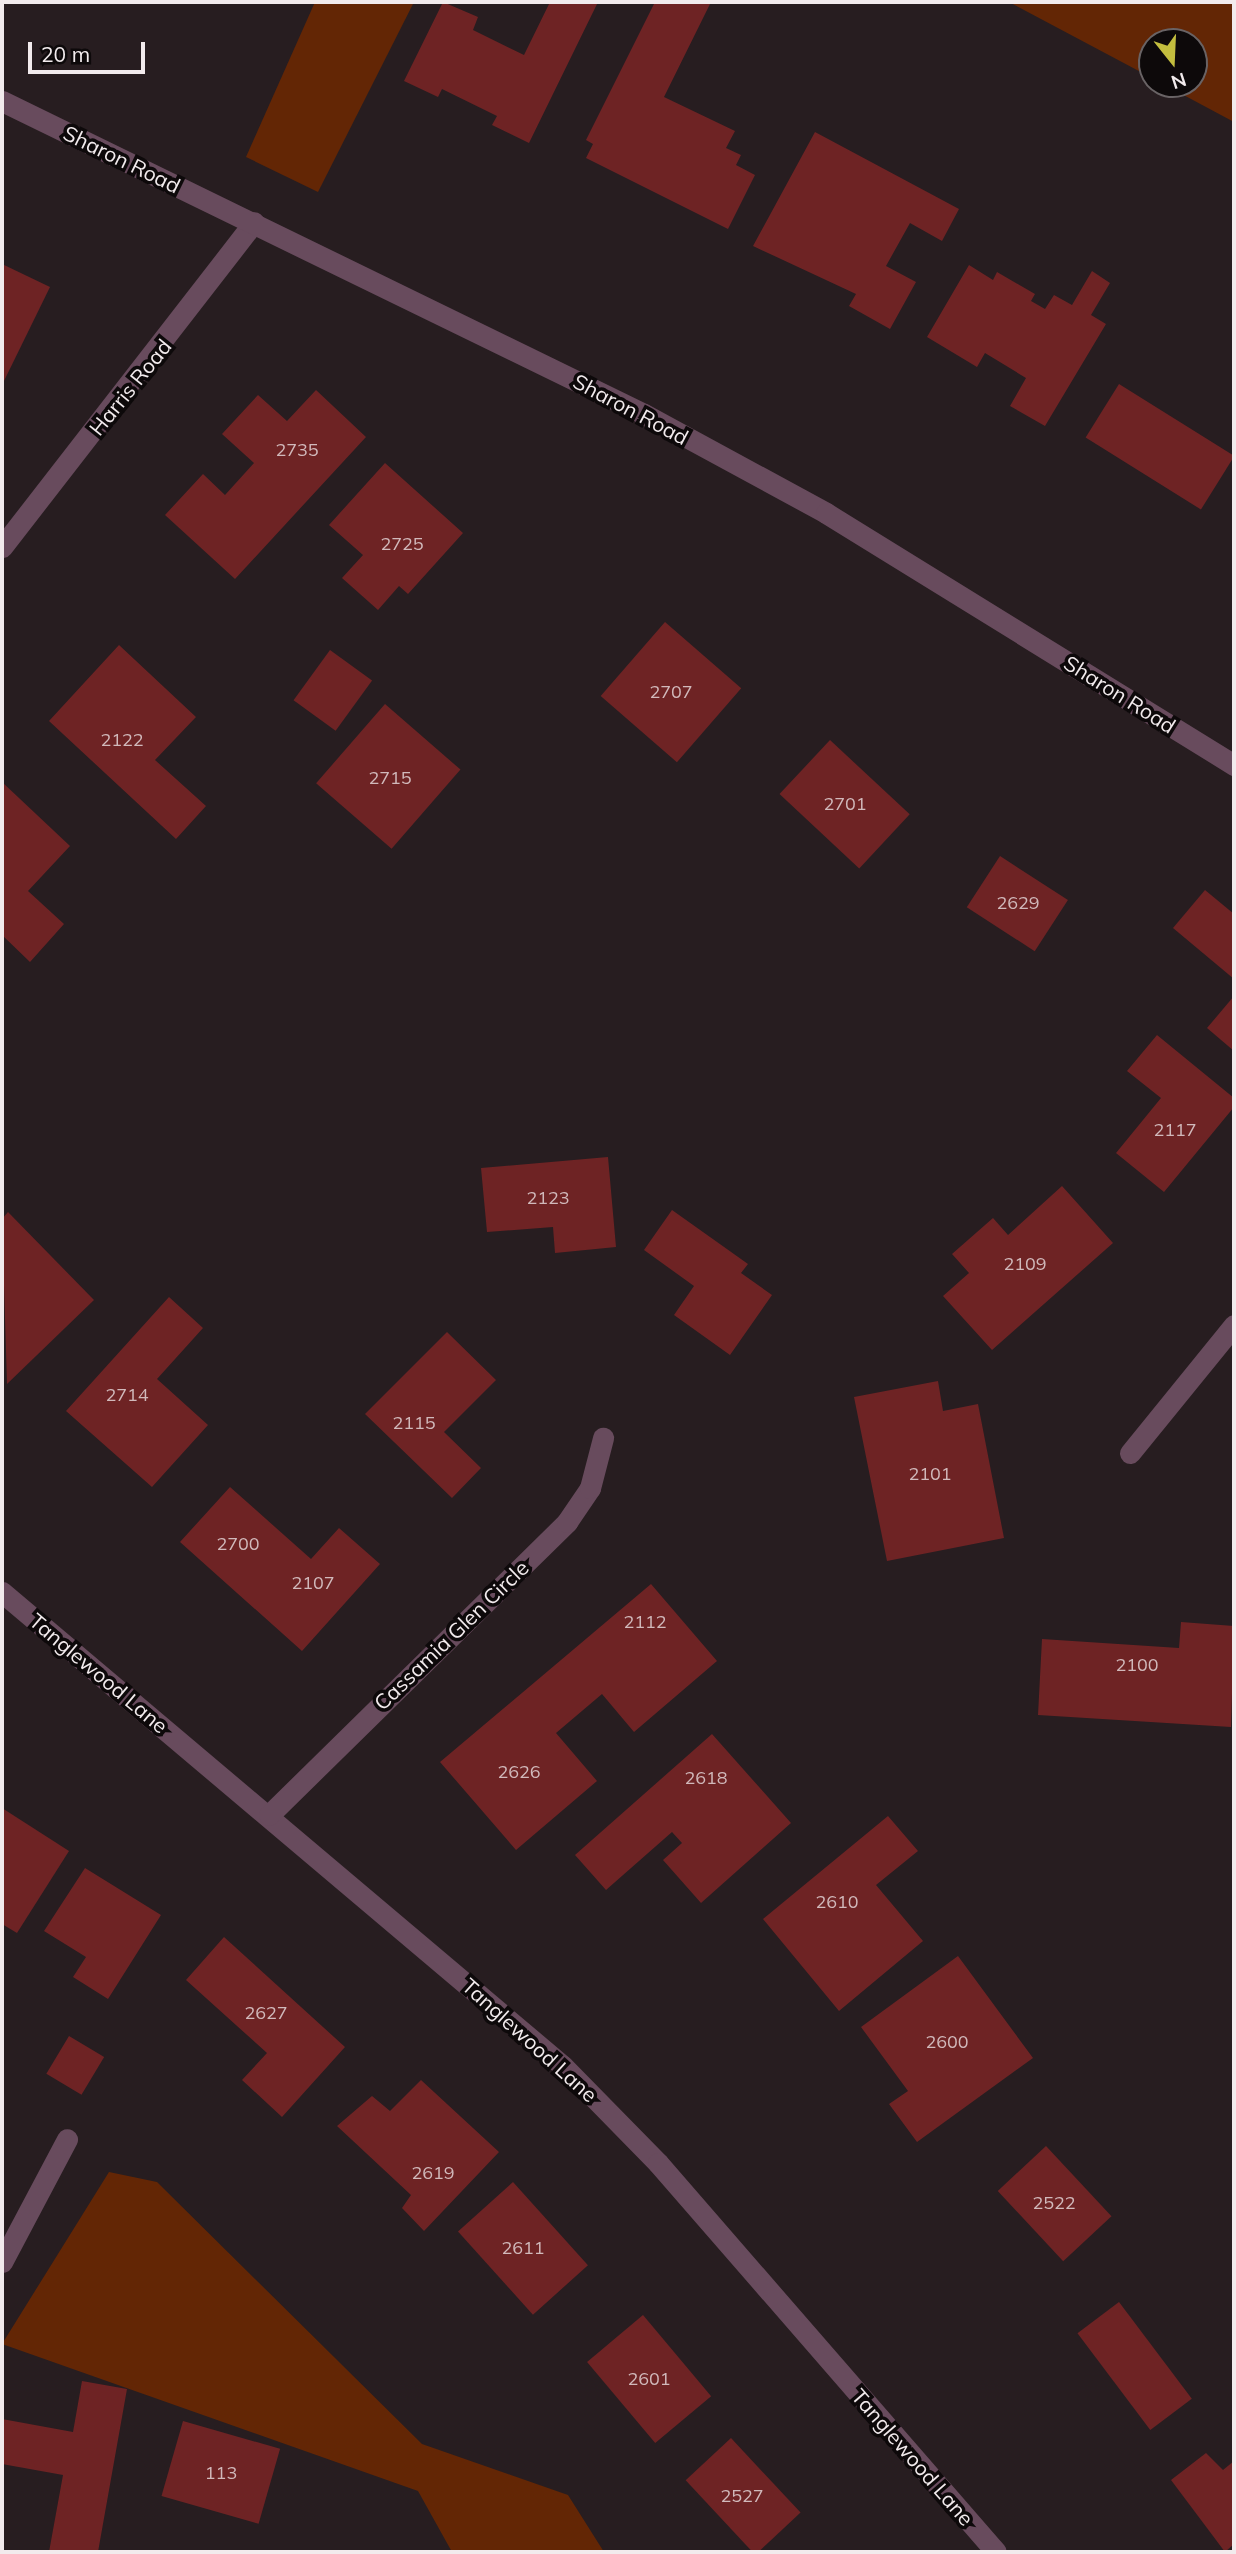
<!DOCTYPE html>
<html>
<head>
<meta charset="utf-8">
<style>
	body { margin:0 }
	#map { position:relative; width:1236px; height:2554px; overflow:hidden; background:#271d20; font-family:Mulish,sans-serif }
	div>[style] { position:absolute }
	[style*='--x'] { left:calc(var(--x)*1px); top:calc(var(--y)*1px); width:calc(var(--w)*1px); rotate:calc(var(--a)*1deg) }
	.green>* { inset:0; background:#632605 }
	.building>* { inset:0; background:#6e2324; transform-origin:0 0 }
	.minor>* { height:21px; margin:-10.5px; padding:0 10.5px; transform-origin:10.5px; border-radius:10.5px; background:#684b5d }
	.tertiary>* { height:21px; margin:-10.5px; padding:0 10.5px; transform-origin:10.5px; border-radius:10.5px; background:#684b5d }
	span { translate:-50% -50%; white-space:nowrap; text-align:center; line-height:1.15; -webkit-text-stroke:7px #0d090a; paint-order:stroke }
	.number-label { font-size:18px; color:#d1b9bb }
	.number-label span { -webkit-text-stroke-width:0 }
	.street-label { font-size:21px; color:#f2ebed }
	.frame { position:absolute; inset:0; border:4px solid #f2ebed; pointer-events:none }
	.north { position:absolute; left:1138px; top:28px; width:70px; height:70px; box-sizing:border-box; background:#0d090a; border:2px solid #696365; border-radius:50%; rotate:162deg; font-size:19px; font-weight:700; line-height:28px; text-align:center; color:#f2ebed }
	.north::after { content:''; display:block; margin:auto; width:24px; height:32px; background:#c3bd3e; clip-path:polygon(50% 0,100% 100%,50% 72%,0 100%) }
	.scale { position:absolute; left:28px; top:42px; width:117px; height:32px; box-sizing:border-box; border:4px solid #f2ebed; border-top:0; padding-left:9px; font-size:21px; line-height:24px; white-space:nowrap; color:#f2ebed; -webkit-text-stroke:5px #0d090a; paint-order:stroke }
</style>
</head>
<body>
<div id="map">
	<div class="green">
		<i style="clip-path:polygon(315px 2px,414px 2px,318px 192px,246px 157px)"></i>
		<i style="clip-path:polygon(1009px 2px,1234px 2px,1234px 122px,1163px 84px,1194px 84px,1194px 42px,1152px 42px,1152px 78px)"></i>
		<i style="clip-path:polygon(109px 2172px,157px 2182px,422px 2444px,568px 2495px,604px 2552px,452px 2552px,418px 2491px,2px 2344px)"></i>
	</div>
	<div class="building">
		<i style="clip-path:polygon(443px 2px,478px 17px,473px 30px,524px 55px,550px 2px,598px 2px,529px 143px,492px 125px,497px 116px,442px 89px,438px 97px,404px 81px)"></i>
		<i style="clip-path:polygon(655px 2px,710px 4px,664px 97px,735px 131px,726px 148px,741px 155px,736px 165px,755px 175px,728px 229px,586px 158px,593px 144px,586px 140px)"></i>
		<i style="clip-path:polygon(815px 132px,959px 209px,942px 241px,910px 223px,886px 266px,916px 282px,890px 329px,849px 306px,856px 294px,753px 246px)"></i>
		<i style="clip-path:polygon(2px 264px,50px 287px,2px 385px)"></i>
		<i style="clip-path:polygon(969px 265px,993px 280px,997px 272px,1035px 294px,1031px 301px,1045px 309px,1054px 295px,1072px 305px,1092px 271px,1110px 283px,1091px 315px,1106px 324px,1045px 426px,1010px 406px,1026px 378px,985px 353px,977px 367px,927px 337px)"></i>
		<i style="left:1119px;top:384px;width:136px;height:63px;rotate:32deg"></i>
		<i style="clip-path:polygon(316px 390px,366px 437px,235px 579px,165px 515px,203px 474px,225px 495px,254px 463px,222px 434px,258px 395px,287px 421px)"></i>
		<i style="clip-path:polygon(385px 463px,463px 533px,408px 594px,399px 586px,378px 610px,342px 578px,363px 555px,329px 525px)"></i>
		<i style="left:665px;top:622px;width:101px;height:98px;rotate:41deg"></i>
		<i style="clip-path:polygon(119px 645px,196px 717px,155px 760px,206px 806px,176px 839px,49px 721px)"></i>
		<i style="left:330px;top:650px;width:52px;height:62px;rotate:36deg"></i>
		<i style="left:385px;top:704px;width:100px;height:105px;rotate:41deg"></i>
		<i style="left:830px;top:740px;width:109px;height:74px;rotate:43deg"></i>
		<i style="clip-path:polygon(2px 782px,70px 846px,28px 891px,64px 924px,30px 962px,2px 935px)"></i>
		<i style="left:1000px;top:856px;width:81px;height:61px;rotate:33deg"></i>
		<i style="clip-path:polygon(1205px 890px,1234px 914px,1234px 979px,1173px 928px)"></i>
		<i style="clip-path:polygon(1234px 996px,1234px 1051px,1207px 1028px)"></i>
		<i style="clip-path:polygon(1157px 1035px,1234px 1098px,1234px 1107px,1164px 1192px,1116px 1153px,1161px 1098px,1127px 1071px)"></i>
		<i style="clip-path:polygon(608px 1157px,616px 1247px,555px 1253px,553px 1227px,487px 1232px,481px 1168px)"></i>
		<i style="clip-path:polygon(1062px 1186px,1113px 1243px,992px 1350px,943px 1296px,969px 1273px,952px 1254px,993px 1218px,1008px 1235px)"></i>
		<i style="clip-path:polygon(672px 1210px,748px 1264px,741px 1273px,772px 1295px,730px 1355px,674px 1315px,694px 1286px,644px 1250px)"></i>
		<i style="clip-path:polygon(8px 1212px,94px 1300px,7px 1384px,2px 1219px)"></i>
		<i style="clip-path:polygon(169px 1297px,203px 1328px,157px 1379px,208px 1425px,152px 1487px,66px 1411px)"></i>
		<i style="clip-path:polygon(447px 1332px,496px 1380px,444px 1432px,481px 1468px,452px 1498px,365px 1414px)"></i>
		<i style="clip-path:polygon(938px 1381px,943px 1411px,978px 1404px,1004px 1538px,887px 1561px,854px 1397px)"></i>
		<i style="clip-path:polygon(230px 1487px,311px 1559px,339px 1528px,380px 1564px,302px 1651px,180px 1542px)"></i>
		<i style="clip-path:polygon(651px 1584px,717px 1661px,634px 1732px,602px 1694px,556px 1733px,597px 1781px,516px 1850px,440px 1762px)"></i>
		<i style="clip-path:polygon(1181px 1622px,1234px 1626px,1231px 1727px,1038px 1715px,1042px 1639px,1179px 1648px)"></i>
		<i style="clip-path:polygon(712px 1734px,791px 1823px,701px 1903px,663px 1860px,682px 1843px,672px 1832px,606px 1890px,575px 1855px)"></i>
		<i style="clip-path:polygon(2px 1808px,69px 1851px,17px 1933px,2px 1924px)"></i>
		<i style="clip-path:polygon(888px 1816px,918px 1851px,876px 1885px,923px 1941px,839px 2011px,763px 1919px)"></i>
		<i style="clip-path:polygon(85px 1868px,161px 1915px,108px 1999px,73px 1977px,86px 1957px,44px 1931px)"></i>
		<i style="clip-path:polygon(224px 1937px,345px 2047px,282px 2117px,242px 2080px,267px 2053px,186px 1980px)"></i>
		<i style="clip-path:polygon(958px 1956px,1033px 2058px,917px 2142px,889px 2104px,908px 2091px,861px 2027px)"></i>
		<i style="left:69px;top:2036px;width:41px;height:44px;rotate:31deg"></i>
		<i style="clip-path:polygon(421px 2080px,499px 2152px,424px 2231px,402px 2208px,411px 2195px,337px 2126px,372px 2096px,390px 2111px)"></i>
		<i style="left:1046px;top:2146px;width:96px;height:66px;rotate:47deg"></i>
		<i style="left:513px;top:2182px;width:112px;height:74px;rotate:48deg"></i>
		<i style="left:1119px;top:2302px;width:121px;height:52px;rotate:53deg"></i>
		<i style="left:643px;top:2315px;width:106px;height:73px;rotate:50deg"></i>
		<i style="clip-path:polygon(82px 2381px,127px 2389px,98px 2552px,49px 2552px,63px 2475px,2px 2464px,2px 2419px,73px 2432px)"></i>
		<i style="left:183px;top:2421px;width:101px;height:78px;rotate:16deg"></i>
		<i style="left:731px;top:2438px;width:102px;height:62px;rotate:47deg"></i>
		<i style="clip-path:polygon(1206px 2453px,1223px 2470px,1234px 2461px,1234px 2544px,1225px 2552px,1171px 2480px)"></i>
	</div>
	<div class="minor">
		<i style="--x:2;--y:547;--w:411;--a:-52.2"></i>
		<i style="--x:1130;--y:1453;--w:165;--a:-50.9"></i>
		<i style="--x:2;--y:1592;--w:734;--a:40.2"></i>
		<i style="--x:563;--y:2066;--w:136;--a:45.6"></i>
		<i style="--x:658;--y:2163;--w:515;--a:49.01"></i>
		<i style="--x:269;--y:1815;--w:418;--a:-44.5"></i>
		<i style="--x:567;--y:1522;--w:41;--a:-55.9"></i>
		<i style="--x:590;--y:1488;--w:52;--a:-75.4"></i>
		<i style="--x:2;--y:2262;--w:139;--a:-62.1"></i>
	</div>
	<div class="tertiary">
		<i style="--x:2;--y:101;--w:714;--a:25.99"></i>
		<i style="--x:644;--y:414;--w:207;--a:28.5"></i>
		<i style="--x:826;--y:513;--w:480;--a:31.7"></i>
	</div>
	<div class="number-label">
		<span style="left:297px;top:450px">2735</span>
		<span style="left:402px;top:544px">2725</span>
		<span style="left:671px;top:692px">2707</span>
		<span style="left:122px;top:740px">2122</span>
		<span style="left:390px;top:778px">2715</span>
		<span style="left:845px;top:804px">2701</span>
		<span style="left:1018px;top:903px">2629</span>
		<span style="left:1175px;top:1130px">2117</span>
		<span style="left:548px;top:1198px">2123</span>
		<span style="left:1025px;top:1264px">2109</span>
		<span style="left:127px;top:1395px">2714</span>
		<span style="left:414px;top:1423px">2115</span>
		<span style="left:930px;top:1474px">2101</span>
		<span style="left:238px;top:1544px">2700</span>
		<span style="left:313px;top:1583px">2107</span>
		<span style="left:645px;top:1622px">2112</span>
		<span style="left:1137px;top:1665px">2100</span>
		<span style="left:519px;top:1772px">2626</span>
		<span style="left:706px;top:1778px">2618</span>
		<span style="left:837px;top:1902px">2610</span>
		<span style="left:266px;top:2013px">2627</span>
		<span style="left:947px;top:2042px">2600</span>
		<span style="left:433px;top:2173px">2619</span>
		<span style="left:1054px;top:2203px">2522</span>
		<span style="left:523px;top:2248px">2611</span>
		<span style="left:649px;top:2379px">2601</span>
		<span style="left:221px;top:2473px">113</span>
		<span style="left:742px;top:2496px">2527</span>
	</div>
	<div class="street-label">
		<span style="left:122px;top:159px;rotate:26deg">Sharon Road</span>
		<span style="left:130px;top:387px;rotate:-51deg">Harris Road</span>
		<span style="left:631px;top:409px;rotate:28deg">Sharon Road</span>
		<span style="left:1120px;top:694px;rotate:32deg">Sharon Road</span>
		<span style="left:451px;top:1635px;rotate:-44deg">Cassamia Glen Circle</span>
		<span style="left:99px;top:1673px;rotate:40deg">Tanglewood Lane</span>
		<span style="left:530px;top:2040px;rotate:42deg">Tanglewood Lane</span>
		<span style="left:913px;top:2457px;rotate:49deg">Tanglewood Lane</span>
	</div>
	<div class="frame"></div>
	<div class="north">N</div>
	<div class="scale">20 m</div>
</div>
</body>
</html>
